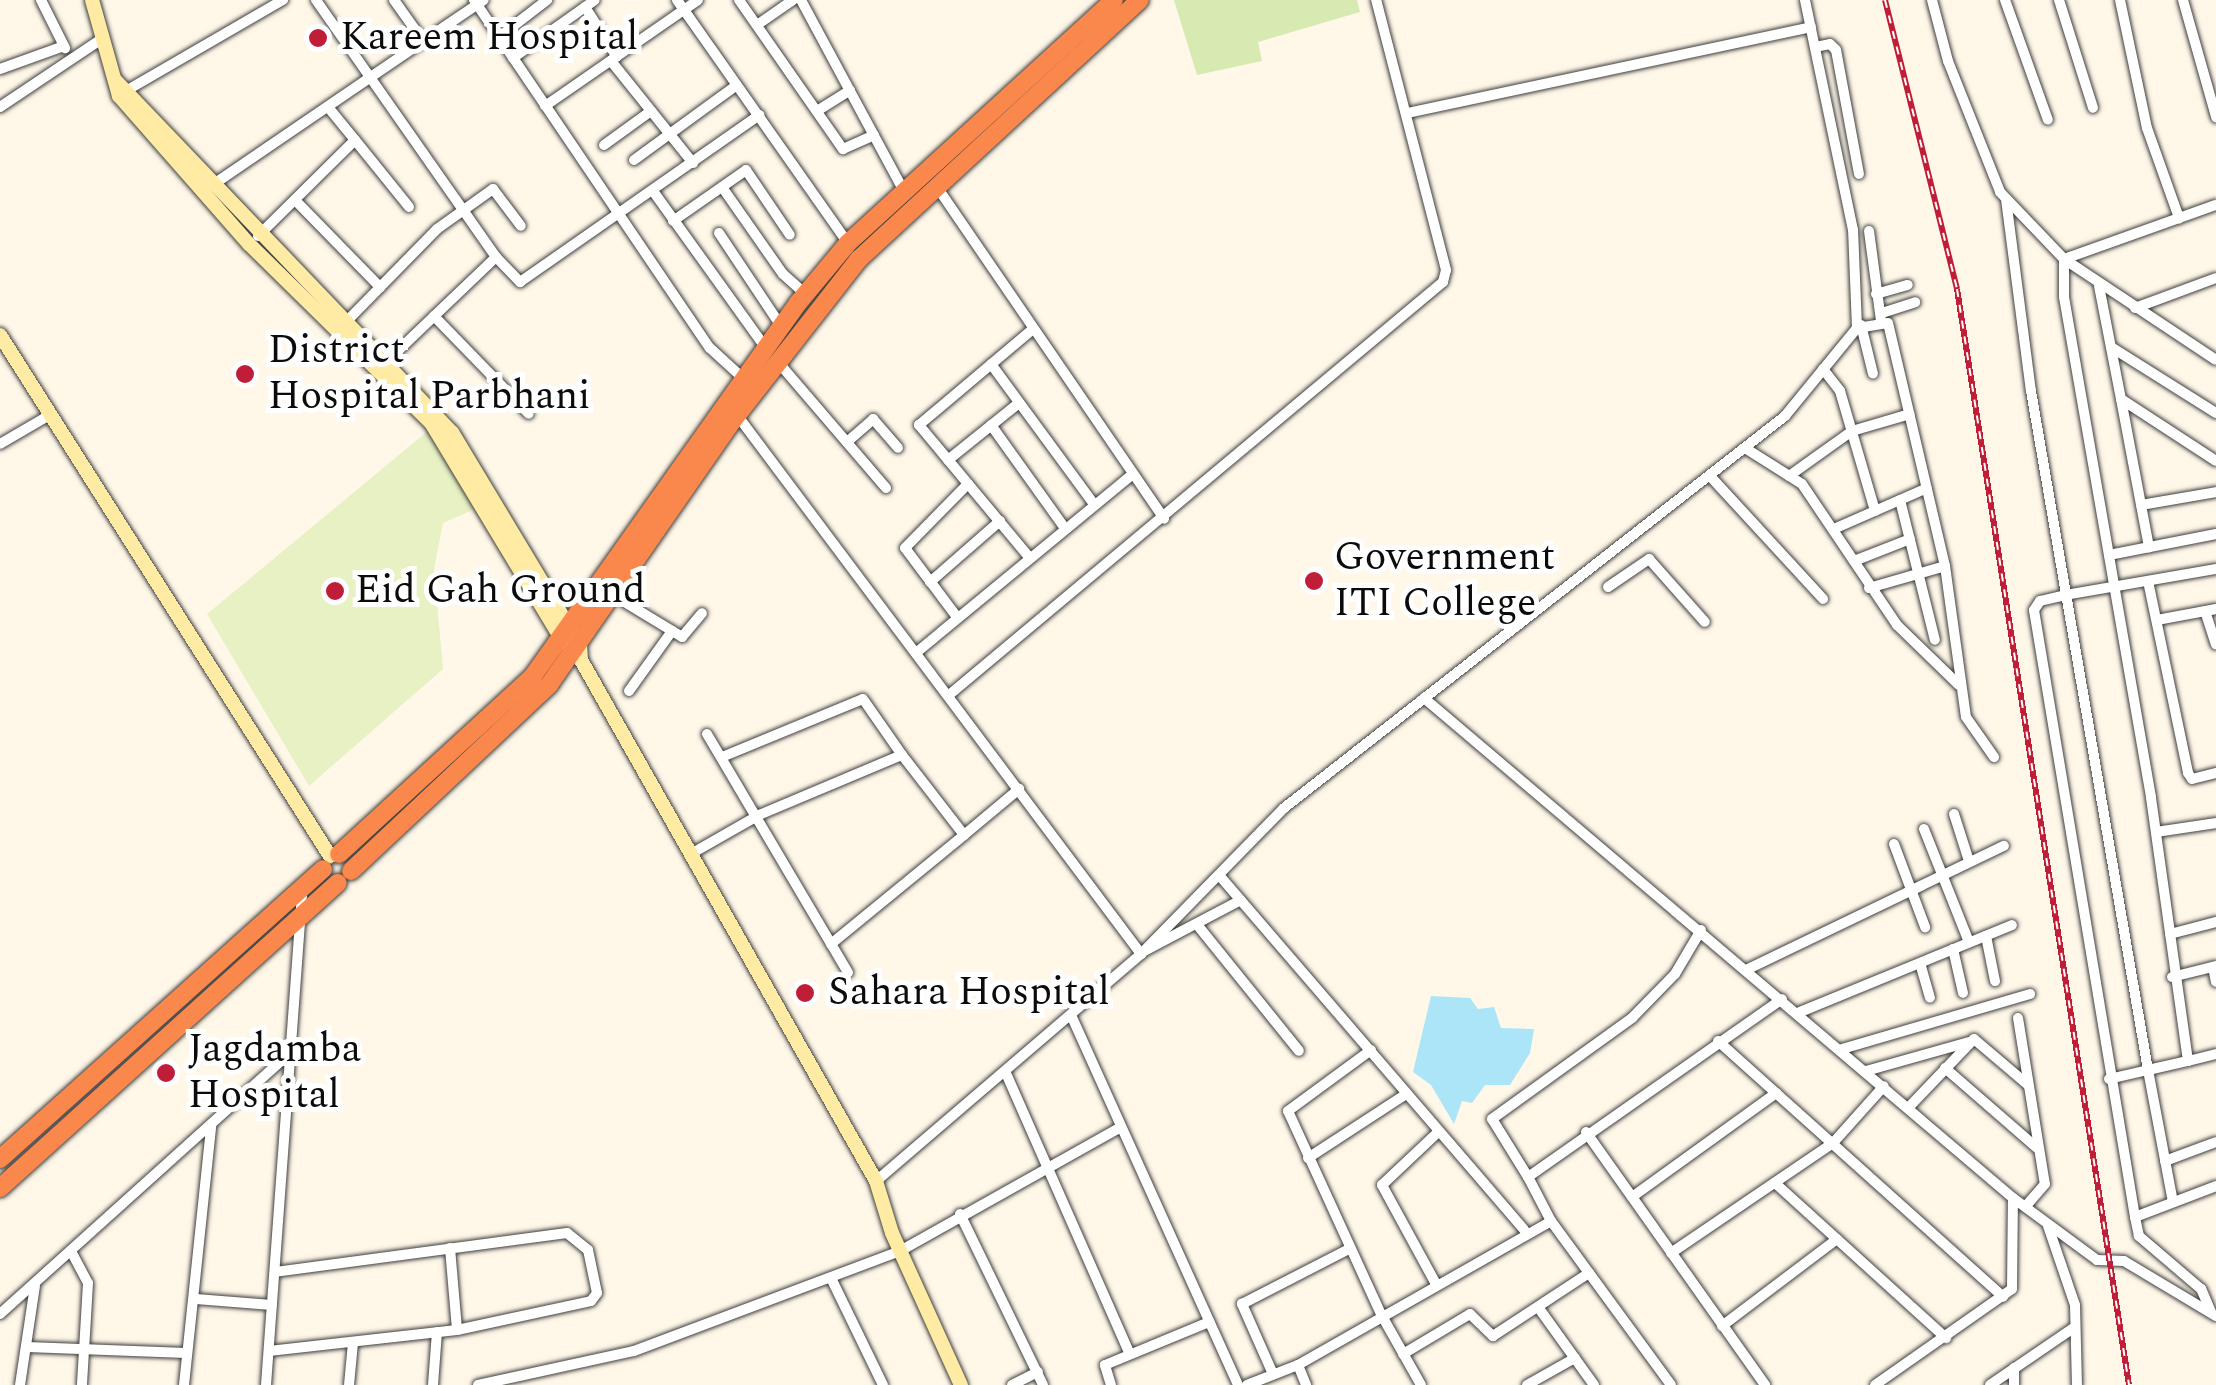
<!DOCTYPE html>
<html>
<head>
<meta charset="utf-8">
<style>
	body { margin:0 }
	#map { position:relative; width:2216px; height:1385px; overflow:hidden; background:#fff8e9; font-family:Spectral,serif }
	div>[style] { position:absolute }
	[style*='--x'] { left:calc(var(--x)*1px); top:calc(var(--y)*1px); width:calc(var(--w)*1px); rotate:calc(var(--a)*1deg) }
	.green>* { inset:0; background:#d6eab2 }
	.pitch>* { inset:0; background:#e7f1c4 }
	.water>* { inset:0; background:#ace4f8 }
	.roads { filter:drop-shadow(0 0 2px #3e3e3e) drop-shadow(0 0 2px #3e3e3e) }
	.street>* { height:10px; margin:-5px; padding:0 5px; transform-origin:5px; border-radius:5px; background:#fff }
	.secondary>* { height:14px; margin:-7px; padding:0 7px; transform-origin:7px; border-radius:7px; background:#ffeba4 }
	.highway>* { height:18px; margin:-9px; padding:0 9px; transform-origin:9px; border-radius:9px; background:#fa884c }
	.rail>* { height:6px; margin-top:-3px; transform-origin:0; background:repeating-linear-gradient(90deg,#fff 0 8px,#c01e38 0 16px); box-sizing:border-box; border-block:2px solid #c01e38 }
	.dots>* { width:28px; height:28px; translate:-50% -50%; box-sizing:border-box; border:5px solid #fff; border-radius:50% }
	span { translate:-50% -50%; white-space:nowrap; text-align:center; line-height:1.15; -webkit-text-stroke:10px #fff; paint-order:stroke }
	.poi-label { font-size:40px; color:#0b0b0b }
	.left { translate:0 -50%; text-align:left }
</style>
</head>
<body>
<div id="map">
	<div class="green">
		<i style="clip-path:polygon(1174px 0,1357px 0,1360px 12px,1258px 42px,1262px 61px,1197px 75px)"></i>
	</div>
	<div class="pitch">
		<i style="clip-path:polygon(429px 430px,482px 506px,443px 523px,434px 569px,443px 669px,309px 786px,207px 614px)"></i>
	</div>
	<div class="water">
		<i style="clip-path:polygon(1431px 996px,1470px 998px,1478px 1009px,1494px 1007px,1501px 1028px,1534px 1029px,1530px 1053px,1510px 1085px,1485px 1085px,1472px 1103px,1462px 1101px,1454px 1124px,1431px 1085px,1413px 1072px)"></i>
	</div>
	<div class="roads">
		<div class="street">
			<i style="--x:41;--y:0;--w:54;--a:63.4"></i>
			<i style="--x:316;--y:0;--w:314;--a:55"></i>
			<i style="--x:496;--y:257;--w:155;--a:136.3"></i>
			<i style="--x:394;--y:0;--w:52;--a:54.5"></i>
			<i style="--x:474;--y:0;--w:420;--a:55.9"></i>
			<i style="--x:710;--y:348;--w:49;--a:42.5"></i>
			<i style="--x:677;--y:0;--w:297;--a:54.9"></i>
			<i style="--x:739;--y:0;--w:182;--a:55.1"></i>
			<i style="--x:843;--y:149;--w:34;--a:-24"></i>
			<i style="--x:801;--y:0;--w:217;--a:61.7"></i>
			<i style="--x:1932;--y:0;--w:63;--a:75.3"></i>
			<i style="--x:1948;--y:61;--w:141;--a:68.3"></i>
			<i style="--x:2000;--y:192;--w:93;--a:46.3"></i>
			<i style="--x:2064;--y:259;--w:182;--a:33.6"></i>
			<i style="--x:2005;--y:0;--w:127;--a:70.3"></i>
			<i style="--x:2059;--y:0;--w:113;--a:72.5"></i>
			<i style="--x:2120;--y:0;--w:131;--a:78.1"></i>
			<i style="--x:2147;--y:128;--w:96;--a:70.4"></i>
			<i style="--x:2183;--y:0;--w:122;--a:74.2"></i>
			<i style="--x:585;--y:7;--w:59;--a:57.4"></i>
			<i style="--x:757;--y:25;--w:44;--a:-34.8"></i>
			<i style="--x:499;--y:37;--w:61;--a:-37.6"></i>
			<i style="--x:1815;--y:47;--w:15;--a:-11"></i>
			<i style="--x:1830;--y:44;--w:8;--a:45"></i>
			<i style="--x:1836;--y:50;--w:126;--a:79.5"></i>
			<i style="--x:513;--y:58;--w:100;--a:-35.3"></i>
			<i style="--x:611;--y:61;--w:131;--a:51.2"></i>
			<i style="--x:0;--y:69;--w:68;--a:-19.8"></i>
			<i style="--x:124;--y:92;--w:184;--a:-30.1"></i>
			<i style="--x:545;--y:106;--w:186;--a:-34.7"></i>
			<i style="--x:0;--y:107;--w:124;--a:-33.8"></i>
			<i style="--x:817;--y:111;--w:39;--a:-32"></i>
			<i style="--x:1407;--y:113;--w:413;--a:-12"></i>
			<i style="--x:355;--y:140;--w:86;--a:51.1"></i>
			<i style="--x:604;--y:145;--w:58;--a:-35.9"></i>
			<i style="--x:634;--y:160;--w:127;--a:-36.1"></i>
			<i style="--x:211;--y:186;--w:330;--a:-34.3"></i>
			<i style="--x:722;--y:187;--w:106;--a:55"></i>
			<i style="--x:783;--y:274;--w:30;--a:42"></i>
			<i style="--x:937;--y:187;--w:402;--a:55.6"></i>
			<i style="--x:653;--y:191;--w:193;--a:54.3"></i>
			<i style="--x:2006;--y:199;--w:194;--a:82.6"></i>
			<i style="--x:2031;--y:391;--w:689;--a:80.22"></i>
			<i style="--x:2148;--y:1070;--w:41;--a:-12.7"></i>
			<i style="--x:2188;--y:1061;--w:267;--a:-98"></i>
			<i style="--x:2151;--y:797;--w:508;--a:-99.87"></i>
			<i style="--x:2064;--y:297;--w:38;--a:-90"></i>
			<i style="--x:2064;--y:259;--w:161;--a:-19.6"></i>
			<i style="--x:295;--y:200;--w:122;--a:45.7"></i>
			<i style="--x:673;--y:221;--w:89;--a:-34.9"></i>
			<i style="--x:746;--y:170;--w:78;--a:55.9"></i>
			<i style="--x:1869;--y:231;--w:91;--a:82.4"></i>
			<i style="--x:719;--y:233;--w:112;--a:56.3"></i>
			<i style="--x:258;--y:236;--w:136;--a:-44.7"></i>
			<i style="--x:355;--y:140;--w:43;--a:-129.3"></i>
			<i style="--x:496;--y:257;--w:35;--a:46"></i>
			<i style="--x:520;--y:282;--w:292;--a:-34.9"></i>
			<i style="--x:2099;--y:286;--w:115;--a:79"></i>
			<i style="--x:2121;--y:399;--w:113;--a:33.1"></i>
			<i style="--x:1876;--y:294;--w:33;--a:-16"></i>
			<i style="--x:2135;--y:308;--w:86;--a:-20.3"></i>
			<i style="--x:1882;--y:313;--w:35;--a:-18"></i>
			<i style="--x:434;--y:316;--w:136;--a:45.9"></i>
			<i style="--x:344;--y:324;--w:133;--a:-45.6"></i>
			<i style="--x:437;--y:229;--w:69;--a:-35.5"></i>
			<i style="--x:493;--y:189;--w:46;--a:52.9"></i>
			<i style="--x:1861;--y:325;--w:50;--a:76.2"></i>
			<i style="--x:1857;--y:328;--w:31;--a:-9"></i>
			<i style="--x:1888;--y:323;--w:250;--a:76.8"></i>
			<i style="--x:1945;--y:566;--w:152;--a:82.1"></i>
			<i style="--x:1966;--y:717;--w:49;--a:55"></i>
			<i style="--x:2111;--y:347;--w:124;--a:32.2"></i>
			<i style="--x:778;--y:362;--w:166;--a:49.4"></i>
			<i style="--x:991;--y:364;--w:172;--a:53.7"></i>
			<i style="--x:1823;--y:369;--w:28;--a:52"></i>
			<i style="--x:1840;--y:391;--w:125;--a:73.7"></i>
			<i style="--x:2121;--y:399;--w:151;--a:79.3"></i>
			<i style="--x:737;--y:415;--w:674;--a:53.15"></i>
			<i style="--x:1141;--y:954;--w:349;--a:139.4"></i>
			<i style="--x:991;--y:425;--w:125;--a:54.4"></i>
			<i style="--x:847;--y:442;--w:35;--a:-41"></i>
			<i style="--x:873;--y:419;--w:38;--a:49"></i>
			<i style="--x:0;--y:444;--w:56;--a:-30.3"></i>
			<i style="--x:1745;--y:448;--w:67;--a:32.3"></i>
			<i style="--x:1802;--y:484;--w:170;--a:56"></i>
			<i style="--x:1897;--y:625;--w:86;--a:44.1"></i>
			<i style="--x:948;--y:460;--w:91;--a:-38.8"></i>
			<i style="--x:1710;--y:476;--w:167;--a:47.4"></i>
			<i style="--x:1789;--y:476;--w:77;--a:-35.5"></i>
			<i style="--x:1852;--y:431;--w:60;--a:-16.3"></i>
			<i style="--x:1900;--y:500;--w:144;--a:76"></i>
			<i style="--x:2141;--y:505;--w:76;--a:-9.8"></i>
			<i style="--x:1836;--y:528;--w:99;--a:-23.7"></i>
			<i style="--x:2109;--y:555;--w:109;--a:-11.1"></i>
			<i style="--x:1029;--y:557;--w:172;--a:-129.8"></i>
			<i style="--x:919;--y:425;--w:148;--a:-40.1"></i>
			<i style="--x:1854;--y:561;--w:60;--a:-21.4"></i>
			<i style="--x:2148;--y:581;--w:196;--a:78.2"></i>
			<i style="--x:2188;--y:773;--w:7;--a:56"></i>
			<i style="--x:2192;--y:779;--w:25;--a:-14"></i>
			<i style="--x:930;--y:582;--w:93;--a:-41.1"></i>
			<i style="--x:1608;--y:587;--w:50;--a:-34.3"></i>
			<i style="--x:1649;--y:559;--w:84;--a:48.4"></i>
			<i style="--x:1869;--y:588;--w:79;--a:-16.1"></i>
			<i style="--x:613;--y:595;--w:81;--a:31.3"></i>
			<i style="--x:682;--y:637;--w:31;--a:-50"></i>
			<i style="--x:2205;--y:611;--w:35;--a:72"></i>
			<i style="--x:957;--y:617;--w:86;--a:-127"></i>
			<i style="--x:905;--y:548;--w:90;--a:-45.5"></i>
			<i style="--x:2157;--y:620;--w:60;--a:-10.6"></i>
			<i style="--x:917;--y:652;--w:278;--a:-39.5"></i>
			<i style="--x:629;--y:691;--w:74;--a:-54.4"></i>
			<i style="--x:949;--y:695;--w:644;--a:-39.9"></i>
			<i style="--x:1443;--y:282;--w:12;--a:-76"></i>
			<i style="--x:1446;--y:270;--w:279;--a:-104.5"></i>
			<i style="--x:1424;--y:698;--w:773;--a:40.33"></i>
			<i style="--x:2013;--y:1198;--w:104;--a:36.4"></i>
			<i style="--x:2097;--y:1260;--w:27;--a:2"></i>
			<i style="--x:2124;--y:1261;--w:107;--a:30.9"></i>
			<i style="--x:707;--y:734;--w:277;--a:59.4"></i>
			<i style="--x:722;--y:757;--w:152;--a:-22.4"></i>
			<i style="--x:863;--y:699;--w:68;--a:55.1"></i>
			<i style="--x:1954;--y:814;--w:49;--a:72.3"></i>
			<i style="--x:1924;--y:829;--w:122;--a:68.3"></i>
			<i style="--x:2156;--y:832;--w:61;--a:-8.5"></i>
			<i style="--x:1894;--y:844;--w:89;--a:69.5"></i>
			<i style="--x:689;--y:855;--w:81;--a:-29.7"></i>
			<i style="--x:759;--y:815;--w:155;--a:-22.8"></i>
			<i style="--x:902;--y:755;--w:101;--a:52.2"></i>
			<i style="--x:964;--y:835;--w:72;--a:-39.9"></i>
			<i style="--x:1219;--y:875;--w:468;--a:49.3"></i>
			<i style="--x:1199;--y:927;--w:159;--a:51.1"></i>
			<i style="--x:2170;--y:934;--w:48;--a:-14.6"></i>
			<i style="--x:1986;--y:936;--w:46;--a:78.7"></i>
			<i style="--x:831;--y:944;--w:172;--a:-39.3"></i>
			<i style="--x:1953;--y:949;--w:45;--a:77.2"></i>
			<i style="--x:1146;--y:950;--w:107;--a:-27.8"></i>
			<i style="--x:1141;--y:954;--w:204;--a:-45.6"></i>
			<i style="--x:1284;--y:808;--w:636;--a:-38.04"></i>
			<i style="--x:1785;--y:416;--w:114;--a:-50.7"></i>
			<i style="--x:1857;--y:328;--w:98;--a:-92.3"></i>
			<i style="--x:1853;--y:230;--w:235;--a:-101.8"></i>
			<i style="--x:1920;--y:963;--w:36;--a:74"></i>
			<i style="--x:2213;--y:967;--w:15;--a:79"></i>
			<i style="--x:1748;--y:969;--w:284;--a:-25.7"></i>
			<i style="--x:2172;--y:977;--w:45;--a:-14"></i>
			<i style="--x:1800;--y:1012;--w:229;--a:-22.3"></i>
			<i style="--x:1071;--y:1015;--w:406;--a:65.7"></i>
			<i style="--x:2018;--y:1018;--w:168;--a:80.8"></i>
			<i style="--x:2045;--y:1184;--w:30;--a:131"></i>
			<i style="--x:1718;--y:1041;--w:383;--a:41.9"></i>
			<i style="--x:1842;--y:1049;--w:196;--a:-16.3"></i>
			<i style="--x:1371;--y:1050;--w:103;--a:143.7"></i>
			<i style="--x:1288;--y:1111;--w:226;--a:65.4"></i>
			<i style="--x:1382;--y:1316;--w:79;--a:60.5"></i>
			<i style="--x:2188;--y:1061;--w:29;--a:-14"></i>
			<i style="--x:1945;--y:1068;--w:122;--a:41"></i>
			<i style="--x:1005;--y:1071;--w:307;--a:66.2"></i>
			<i style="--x:1866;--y:1071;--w:107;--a:-15.7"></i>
			<i style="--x:2109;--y:1079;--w:40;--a:-13"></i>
			<i style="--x:2148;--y:1070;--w:134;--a:79.3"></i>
			<i style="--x:1909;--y:1107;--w:94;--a:-46.3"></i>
			<i style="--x:1974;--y:1039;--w:71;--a:40.4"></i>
			<i style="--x:1586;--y:1132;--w:310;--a:54.7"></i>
			<i style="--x:1308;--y:1158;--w:117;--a:-33.1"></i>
			<i style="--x:2165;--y:1161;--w:54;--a:-20.4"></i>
			<i style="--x:1528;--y:1177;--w:68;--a:-121.8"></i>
			<i style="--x:1492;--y:1119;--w:173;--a:-35.8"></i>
			<i style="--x:1632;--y:1018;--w:62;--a:-45.7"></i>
			<i style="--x:1675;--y:974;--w:51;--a:-59.4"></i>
			<i style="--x:1775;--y:1183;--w:231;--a:42.2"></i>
			<i style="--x:1632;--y:1197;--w:178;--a:-35.8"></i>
			<i style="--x:960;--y:1214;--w:190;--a:64.1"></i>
			<i style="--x:2135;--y:1217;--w:615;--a:-99.45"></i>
			<i style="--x:2034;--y:610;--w:11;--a:-56"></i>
			<i style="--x:2040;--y:601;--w:26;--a:-13"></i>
			<i style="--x:2065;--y:595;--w:153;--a:-9.8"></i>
			<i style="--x:1551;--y:1221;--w:50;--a:-117.6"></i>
			<i style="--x:1528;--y:1177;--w:310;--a:-35"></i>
			<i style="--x:2048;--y:1226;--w:83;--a:71.1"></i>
			<i style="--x:2075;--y:1305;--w:80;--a:88.6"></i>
			<i style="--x:450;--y:1248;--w:82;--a:85.1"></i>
			<i style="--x:72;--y:1253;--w:34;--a:62"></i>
			<i style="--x:88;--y:1283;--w:102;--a:93.4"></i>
			<i style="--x:1671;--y:1253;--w:196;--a:-34.2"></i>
			<i style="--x:1833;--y:1143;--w:76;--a:-48.2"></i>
			<i style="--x:831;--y:1278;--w:119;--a:64.1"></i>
			<i style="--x:1436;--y:1284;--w:113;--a:-118.6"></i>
			<i style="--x:1382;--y:1185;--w:76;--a:-43.4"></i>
			<i style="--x:196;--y:1299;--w:76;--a:4.5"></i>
			<i style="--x:1538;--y:1307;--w:96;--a:54.3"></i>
			<i style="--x:2211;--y:1312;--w:25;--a:-113"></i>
			<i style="--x:2201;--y:1289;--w:82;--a:-139.5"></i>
			<i style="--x:2139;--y:1236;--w:19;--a:-102"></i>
			<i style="--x:2135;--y:1217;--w:87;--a:-20.9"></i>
			<i style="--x:0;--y:1314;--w:393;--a:-42"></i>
			<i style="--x:1722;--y:1326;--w:144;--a:-37.1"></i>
			<i style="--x:27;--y:1347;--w:159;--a:2.2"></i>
			<i style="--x:269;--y:1351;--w:189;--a:-6.4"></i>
			<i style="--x:457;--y:1330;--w:137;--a:-12.2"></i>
			<i style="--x:591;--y:1301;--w:10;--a:-53"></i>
			<i style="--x:597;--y:1293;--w:44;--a:-101.8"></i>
			<i style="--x:588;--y:1250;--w:27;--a:-141"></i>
			<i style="--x:567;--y:1233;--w:294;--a:172.4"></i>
			<i style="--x:1403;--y:1354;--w:78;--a:-30.8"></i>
			<i style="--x:1470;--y:1314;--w:32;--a:44"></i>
			<i style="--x:1493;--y:1336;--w:115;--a:-33.3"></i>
			<i style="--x:1298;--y:1365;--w:22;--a:68"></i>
			<i style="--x:2014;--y:1368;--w:17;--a:90"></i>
			<i style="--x:1273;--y:1374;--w:77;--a:-113.9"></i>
			<i style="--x:1242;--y:1304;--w:120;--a:-27.2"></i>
			<i style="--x:20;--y:1385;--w:100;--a:-81.4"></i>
			<i style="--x:184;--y:1385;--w:260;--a:-84"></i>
			<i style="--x:266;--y:1385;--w:499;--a:-85.8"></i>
			<i style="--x:349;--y:1385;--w:42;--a:-84.6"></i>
			<i style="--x:433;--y:1385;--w:53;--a:-85.7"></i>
			<i style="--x:478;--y:1385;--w:160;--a:-12.3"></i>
			<i style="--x:634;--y:1351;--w:286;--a:-20.6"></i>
			<i style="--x:902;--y:1250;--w:251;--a:-29.3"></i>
			<i style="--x:1012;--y:1385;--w:29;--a:-27"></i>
			<i style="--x:1111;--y:1385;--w:21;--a:-107"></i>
			<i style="--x:1105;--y:1365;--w:113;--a:-22.5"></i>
			<i style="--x:1247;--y:1385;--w:55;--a:-21.4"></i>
			<i style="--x:1298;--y:1365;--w:291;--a:-29.6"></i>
			<i style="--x:1551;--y:1221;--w:203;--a:53.8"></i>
			<i style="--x:1527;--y:1385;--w:55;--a:-29.4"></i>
			<i style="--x:1875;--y:1385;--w:167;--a:-35"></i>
			<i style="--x:2012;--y:1289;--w:91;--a:-89.4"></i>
			<i style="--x:1990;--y:1385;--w:103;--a:-34.3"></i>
		</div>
		<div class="secondary">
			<i style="--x:92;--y:0;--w:100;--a:74.3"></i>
			<i style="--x:119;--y:96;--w:197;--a:48.7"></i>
			<i style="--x:249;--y:244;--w:255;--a:44.5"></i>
			<i style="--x:431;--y:423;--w:256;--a:58.9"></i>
			<i style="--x:116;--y:81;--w:486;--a:46.3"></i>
			<i style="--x:452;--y:432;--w:249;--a:59"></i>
			<i style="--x:580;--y:645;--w:15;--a:86"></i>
			<i style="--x:581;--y:660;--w:599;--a:60.48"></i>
			<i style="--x:876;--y:1181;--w:54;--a:72.9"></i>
			<i style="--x:892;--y:1233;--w:167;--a:65.6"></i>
			<i style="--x:0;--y:335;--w:617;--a:57.65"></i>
		</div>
		<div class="highway">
			<i style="--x:339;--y:854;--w:263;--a:-42.5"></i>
			<i style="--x:533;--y:676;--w:458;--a:-54.6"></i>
			<i style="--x:798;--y:303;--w:78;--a:-50.2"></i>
			<i style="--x:848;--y:243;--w:360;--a:-42.4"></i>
			<i style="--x:351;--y:871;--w:272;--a:-43.2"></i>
			<i style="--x:549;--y:685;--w:329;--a:-55.2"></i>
			<i style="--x:737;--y:415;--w:198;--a:-52"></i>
			<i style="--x:859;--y:259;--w:382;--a:-42.7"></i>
			<i style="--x:0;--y:1159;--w:434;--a:-41.9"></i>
			<i style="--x:0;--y:1188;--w:455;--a:-42.1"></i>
		</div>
	</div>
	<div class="rail">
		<i style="--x:1885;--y:0;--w:298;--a:76"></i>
		<i style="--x:1957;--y:289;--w:1109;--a:81.08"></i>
	</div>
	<div class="dots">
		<i style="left:318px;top:38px;background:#c01e38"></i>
		<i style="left:245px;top:374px;background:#c01e38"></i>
		<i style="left:1314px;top:581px;background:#c01e38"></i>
		<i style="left:335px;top:591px;background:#c01e38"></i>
		<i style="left:805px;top:993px;background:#c01e38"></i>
		<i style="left:166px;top:1073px;background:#c01e38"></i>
	</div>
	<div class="poi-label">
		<span class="left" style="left:340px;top:38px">Kareem Hospital</span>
		<span class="left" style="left:268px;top:374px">District<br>Hospital Parbhani</span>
		<span class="left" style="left:1334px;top:581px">Government<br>ITI College</span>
		<span class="left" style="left:355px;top:591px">Eid Gah Ground</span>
		<span class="left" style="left:828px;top:993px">Sahara Hospital</span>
		<span class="left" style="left:188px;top:1073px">Jagdamba<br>Hospital</span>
	</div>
</div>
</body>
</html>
